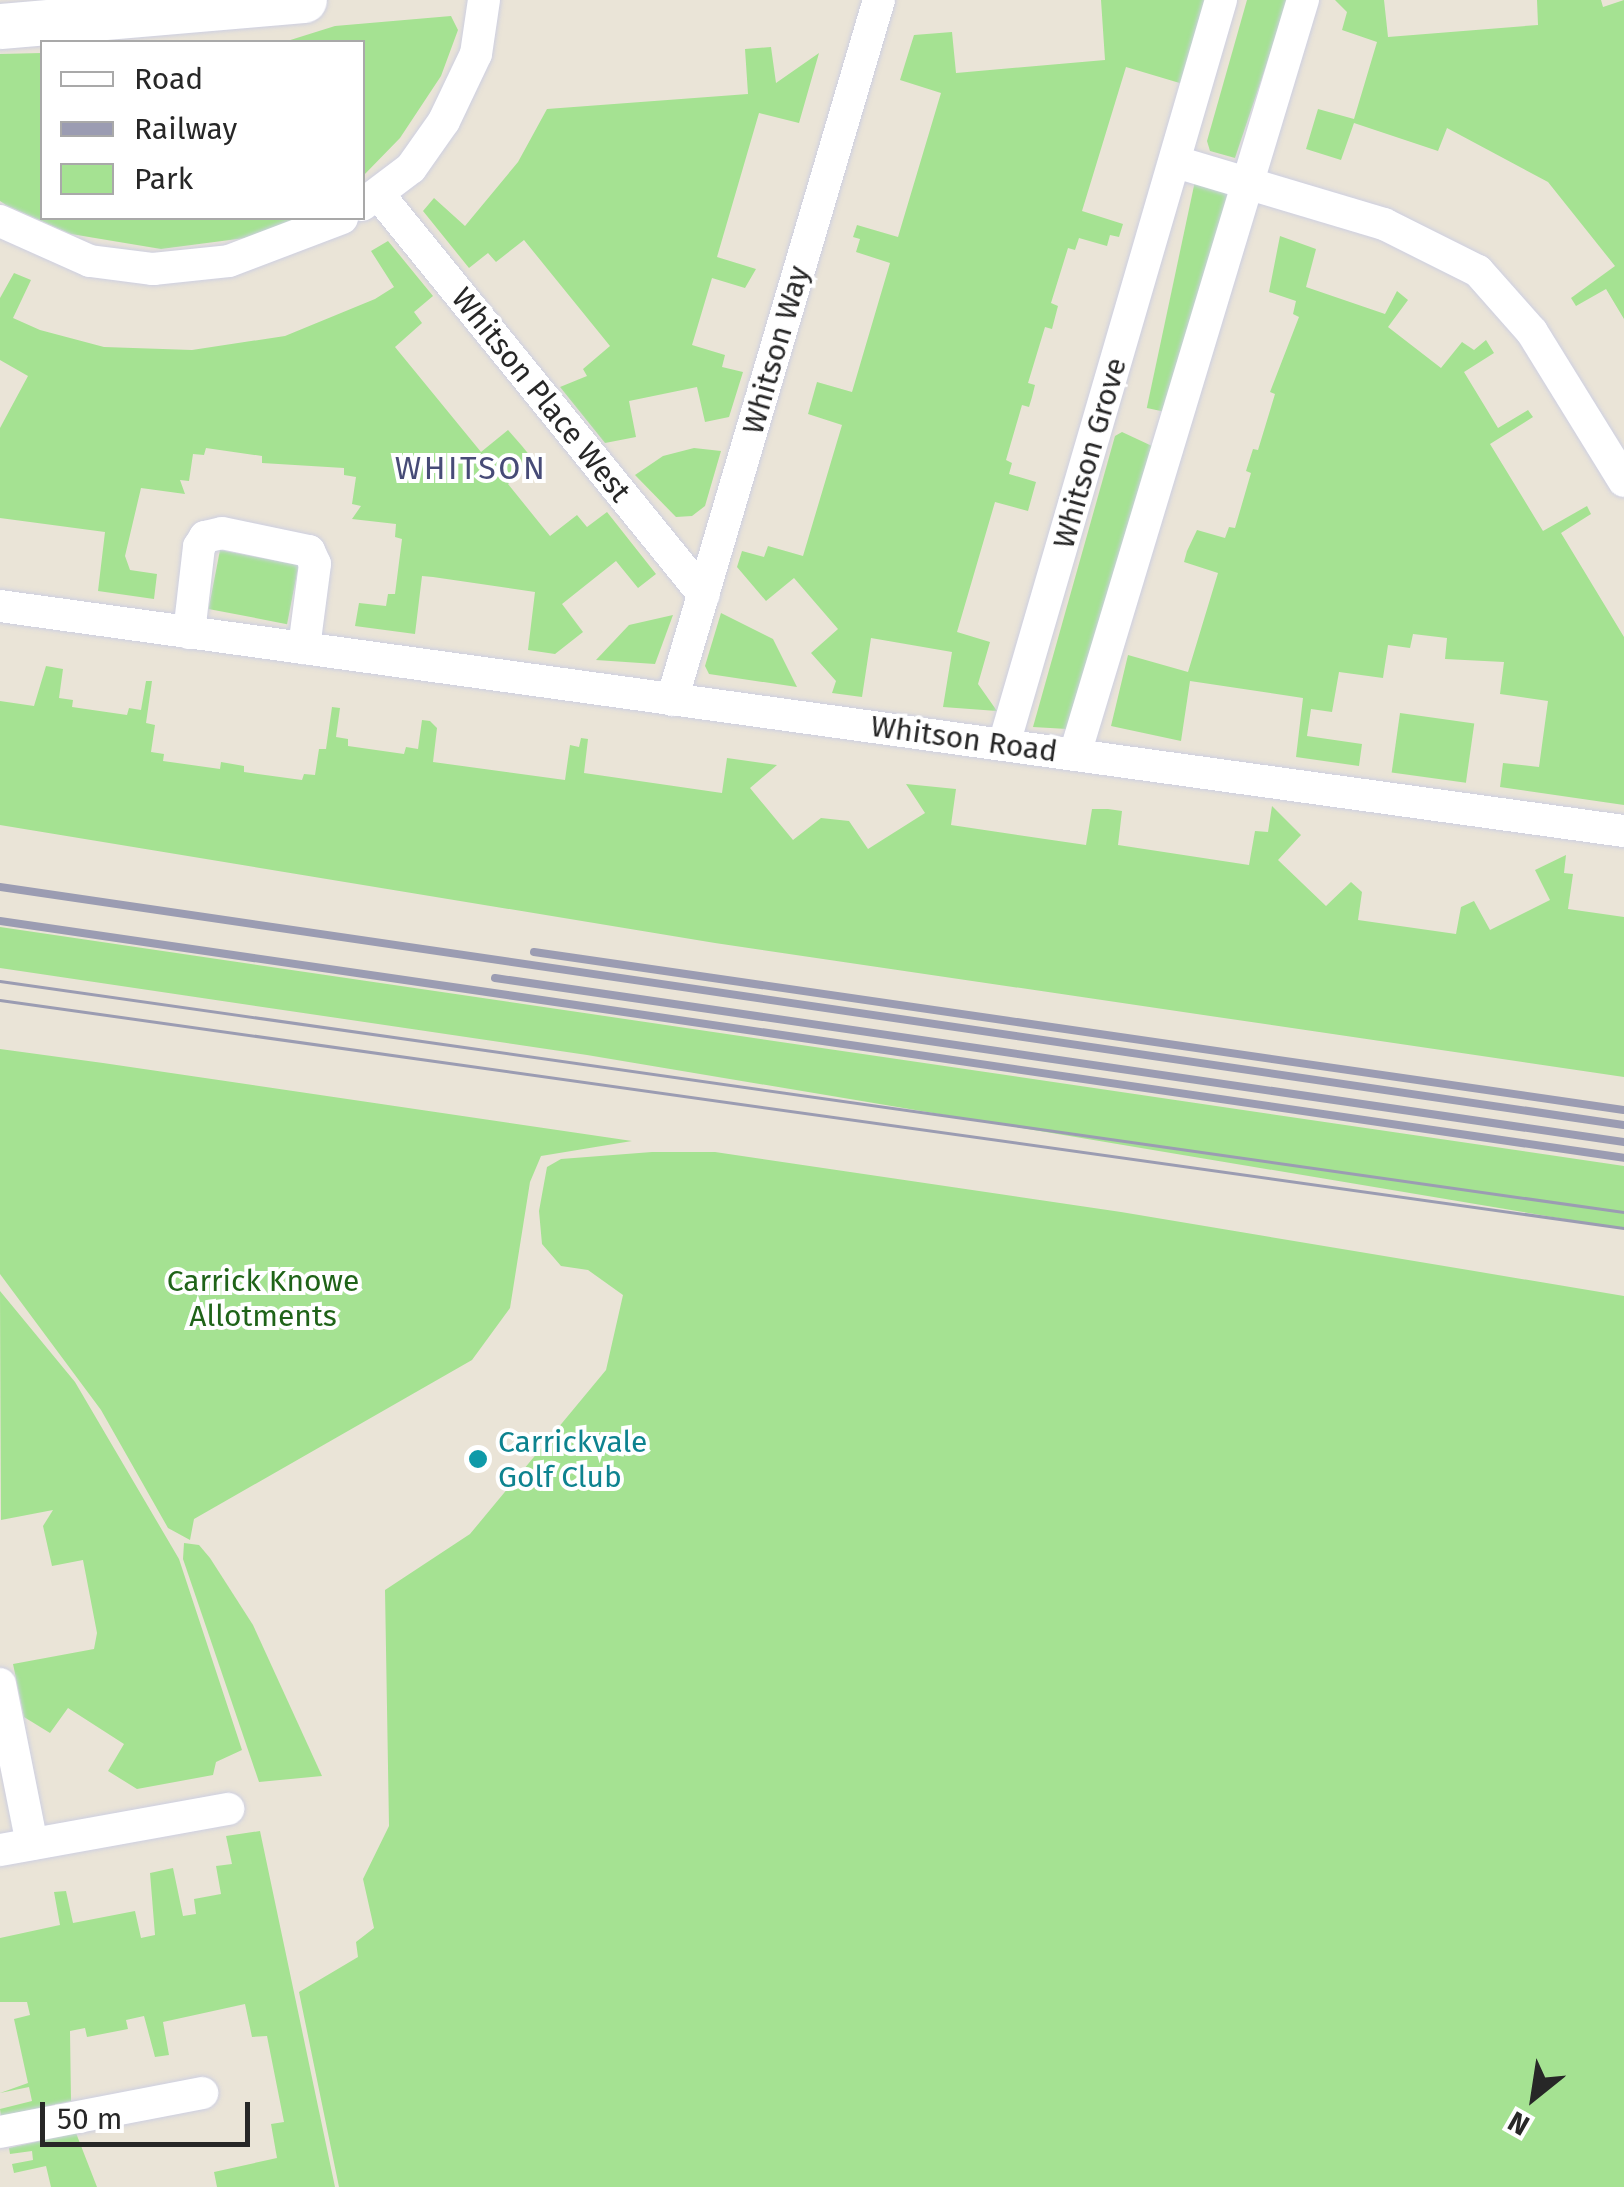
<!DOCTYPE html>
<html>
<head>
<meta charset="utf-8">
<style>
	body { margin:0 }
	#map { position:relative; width:1624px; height:2187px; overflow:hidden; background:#eae4d7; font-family:"Fira Sans",sans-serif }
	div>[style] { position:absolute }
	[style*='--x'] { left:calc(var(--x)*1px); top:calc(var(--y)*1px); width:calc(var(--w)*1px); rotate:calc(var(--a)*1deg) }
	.green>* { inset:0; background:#a5e292; transform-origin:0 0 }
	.roads { filter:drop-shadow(0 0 2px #cdcfe1) drop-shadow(0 0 2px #cdcfe1) }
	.street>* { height:32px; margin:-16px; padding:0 16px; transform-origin:16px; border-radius:16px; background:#fff }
	.secondary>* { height:45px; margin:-22.5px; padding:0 22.5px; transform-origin:22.5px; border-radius:22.5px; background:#fff }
	.tram>* { height:2.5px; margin:-1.25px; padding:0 1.25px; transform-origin:1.25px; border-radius:1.25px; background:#9b9cb2 }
	.rail>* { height:8px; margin:-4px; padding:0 4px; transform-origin:4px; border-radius:4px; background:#9b9cb2 }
	.dots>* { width:28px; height:28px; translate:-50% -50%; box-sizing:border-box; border:5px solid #fff; border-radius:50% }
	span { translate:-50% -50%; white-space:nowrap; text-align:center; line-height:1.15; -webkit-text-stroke:8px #fff; paint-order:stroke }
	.street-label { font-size:30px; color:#272727 }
	.park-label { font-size:30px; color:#1f6318 }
	.culture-label { font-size:30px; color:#0d838f }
	.left { translate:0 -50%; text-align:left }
	.neighbourhood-label { font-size:32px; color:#474b77; letter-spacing:2.5px }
	.legend { position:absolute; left:40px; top:40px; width:325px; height:180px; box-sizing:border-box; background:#fff; border:2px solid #a9a9a9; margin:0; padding:12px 18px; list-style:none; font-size:30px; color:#272727 }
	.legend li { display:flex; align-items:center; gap:20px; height:50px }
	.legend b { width:50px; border:2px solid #a9a9a9 }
	.north { position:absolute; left:1484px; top:2047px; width:100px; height:100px; -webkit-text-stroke:8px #fff; paint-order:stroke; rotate:210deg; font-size:28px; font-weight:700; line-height:40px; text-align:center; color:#272727 }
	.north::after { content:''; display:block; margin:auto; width:35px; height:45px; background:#272727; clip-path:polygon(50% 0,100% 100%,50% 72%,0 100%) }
	.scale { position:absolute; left:40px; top:2102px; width:210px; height:45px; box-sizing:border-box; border:5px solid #272727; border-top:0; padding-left:12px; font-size:30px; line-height:35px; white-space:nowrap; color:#272727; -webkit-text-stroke:8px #fff; paint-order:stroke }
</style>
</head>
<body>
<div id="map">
	<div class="green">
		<i style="clip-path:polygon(1101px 0,1208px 0,1183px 84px,1126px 67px,1082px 211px,1123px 224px,1119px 237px,1110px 235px,1107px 246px,1079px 238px,1075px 250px,1068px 248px,1051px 303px,1058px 306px,1052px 329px,1045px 327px,1028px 383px,1035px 385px,1032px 397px,1029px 407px,1022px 405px,1006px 460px,1012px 463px,1009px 474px,1036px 482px,1028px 511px,995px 502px,957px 632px,990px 642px,978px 684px,997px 711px,943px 707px,952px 652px,871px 638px,862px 697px,832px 693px,836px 681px,811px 653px,838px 629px,794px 578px,766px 601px,737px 567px,742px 551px,764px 557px,768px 546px,803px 556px,842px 425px,808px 414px,817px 382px,852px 392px,890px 263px,856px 252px,860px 239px,853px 237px,857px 225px,898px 237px,941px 93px,900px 80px,914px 35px,952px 32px,956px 73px,1105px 60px)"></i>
		<i style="clip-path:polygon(1247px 0,1288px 0,1235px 158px,1210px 151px,1207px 141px)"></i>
		<i style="clip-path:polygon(1335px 0,1384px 0,1388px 37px,1538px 25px,1537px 0,1601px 0,1603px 7px,1624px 0,1624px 319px,1606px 289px,1576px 306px,1571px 298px,1615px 266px,1548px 182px,1447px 128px,1438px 151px,1354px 123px,1341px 160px,1306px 149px,1318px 109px,1354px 119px,1377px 42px,1342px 30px,1347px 12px)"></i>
		<i style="clip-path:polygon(451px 16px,458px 30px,441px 76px,400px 138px,363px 176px,362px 42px,284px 42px,335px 26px)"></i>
		<i style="clip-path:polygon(771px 47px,776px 83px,819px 53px,799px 123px,759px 113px,717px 257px,756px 269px,745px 288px,712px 278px,692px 345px,725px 355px,722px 367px,743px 372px,729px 417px,705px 422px,697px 387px,629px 401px,636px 437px,605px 443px,560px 387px,587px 376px,583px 369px,610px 346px,524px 240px,496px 262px,488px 253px,469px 268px,423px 211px,434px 198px,465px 226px,518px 162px,547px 109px,748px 94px,745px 49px)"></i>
		<i style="clip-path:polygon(42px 53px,42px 218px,299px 218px,245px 238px,161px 249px,71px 234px,6px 205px,0 201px,0 54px)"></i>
		<i style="left:1195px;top:181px;width:35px;height:232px;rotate:12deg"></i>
		<i style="clip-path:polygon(1280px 236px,1316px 249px,1306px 287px,1385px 314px,1397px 291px,1408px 300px,1388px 327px,1441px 368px,1462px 342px,1474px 350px,1486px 340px,1494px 353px,1464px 372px,1498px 428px,1528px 410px,1533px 417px,1490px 444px,1543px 531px,1587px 506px,1591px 514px,1561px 533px,1624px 637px,1624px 805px,1500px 787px,1503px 763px,1539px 767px,1548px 701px,1500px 694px,1504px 662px,1445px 659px,1447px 638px,1413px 634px,1410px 648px,1388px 645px,1383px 678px,1339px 672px,1332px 712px,1311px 709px,1307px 736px,1362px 744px,1359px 766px,1296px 757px,1303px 698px,1190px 681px,1181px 741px,1111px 726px,1128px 655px,1188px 672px,1218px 573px,1184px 562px,1187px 551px,1197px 530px,1225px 538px,1229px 527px,1235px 528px,1251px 473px,1246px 471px,1253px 449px,1258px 450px,1275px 394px,1270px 392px,1299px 317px,1293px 314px,1296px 301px,1269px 292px)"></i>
		<i style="clip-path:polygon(388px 241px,433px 296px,414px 312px,422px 323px,395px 347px,481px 452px,508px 430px,522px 446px,535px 462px,508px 484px,550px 536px,577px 515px,587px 527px,607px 512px,656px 574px,638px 588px,616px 561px,562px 604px,583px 632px,555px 654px,528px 650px,535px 592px,433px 577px,422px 576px,415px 634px,355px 626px,359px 603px,386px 606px,388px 594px,395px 594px,402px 539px,395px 537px,396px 524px,352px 519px,361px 506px,352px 504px,356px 477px,344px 475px,344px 468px,262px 463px,262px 456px,206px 448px,204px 455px,193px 454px,189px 481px,180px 480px,185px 494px,141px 488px,125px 556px,130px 570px,157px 574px,154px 599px,98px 591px,105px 532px,0 518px,0 428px,28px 376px,0 360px,0 298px,14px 273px,31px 280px,13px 318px,40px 330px,104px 347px,192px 350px,285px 336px,375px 299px,394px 287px,371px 251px)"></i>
		<i style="clip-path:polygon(1122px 432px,1152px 446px,1067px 729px,1033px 727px,1115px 436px)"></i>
		<i style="clip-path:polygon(694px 448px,721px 451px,705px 506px,692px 516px,676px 517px,635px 475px,663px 456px)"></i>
		<i style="left:220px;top:550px;width:80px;height:60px;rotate:11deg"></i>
		<i style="clip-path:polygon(721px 613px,773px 639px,797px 687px,709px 674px,705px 666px)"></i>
		<i style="clip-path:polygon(673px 615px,655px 664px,596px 660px,629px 625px)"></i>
		<i style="clip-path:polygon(46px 666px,63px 669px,59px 698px,73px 700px,72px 707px,127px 715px,129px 708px,141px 710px,146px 681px,152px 681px,146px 723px,155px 725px,151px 752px,164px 754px,163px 761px,220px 769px,221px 762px,244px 766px,244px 772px,302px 780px,304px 774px,315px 775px,319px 749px,326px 749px,332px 707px,340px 708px,336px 737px,348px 739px,348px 746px,404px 754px,406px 747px,418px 749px,422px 720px,430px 721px,437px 728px,433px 762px,565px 780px,570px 745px,579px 747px,581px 738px,588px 739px,584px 773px,722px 793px,727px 758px,777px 765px,750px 788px,793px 840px,821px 818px,849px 821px,868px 849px,925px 813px,906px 784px,956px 789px,951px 825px,1086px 845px,1092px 809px,1108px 809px,1122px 811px,1118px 845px,1249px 865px,1255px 831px,1268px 832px,1272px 806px,1301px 835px,1278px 860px,1326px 906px,1351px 882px,1362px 892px,1358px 920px,1456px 934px,1461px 907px,1474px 901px,1490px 930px,1550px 900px,1535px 870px,1566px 855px,1564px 873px,1573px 874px,1568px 909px,1624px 917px,1624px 1077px,715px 943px,0 825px,0 701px,34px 706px)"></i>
		<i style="left:1400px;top:713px;width:75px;height:60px;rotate:8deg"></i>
		<i style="clip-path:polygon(0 927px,1624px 1166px,1624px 1229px,587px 1055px,0 968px)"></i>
		<i style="clip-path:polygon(0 1049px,103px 1063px,632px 1141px,541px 1156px,530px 1182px,510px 1308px,472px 1360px,194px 1519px,190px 1540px,168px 1528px,101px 1410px,0 1274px)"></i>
		<i style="clip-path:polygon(652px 1152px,715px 1152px,1121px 1212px,1624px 1296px,1624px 2187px,339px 2187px,299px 1992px,358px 1957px,356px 1942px,374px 1928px,363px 1879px,389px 1826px,385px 1590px,470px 1534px,606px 1370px,623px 1295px,588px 1270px,561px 1266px,542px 1244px,539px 1211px,547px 1167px,561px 1159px)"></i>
		<i style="clip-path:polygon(0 1291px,75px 1382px,179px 1559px,242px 1750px,216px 1762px,213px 1775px,137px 1789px,108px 1771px,124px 1744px,68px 1708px,50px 1733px,24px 1717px,13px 1664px,94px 1649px,97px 1633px,83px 1560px,52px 1566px,43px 1526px,53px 1510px,1px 1520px)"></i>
		<i style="clip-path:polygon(184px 1543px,199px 1545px,210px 1558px,253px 1625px,322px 1776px,259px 1782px,183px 1559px)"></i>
		<i style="clip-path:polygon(260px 1831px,335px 2187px,217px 2187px,214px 2172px,277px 2158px,271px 2124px,284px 2122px,267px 2036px,252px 2037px,245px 2004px,163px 2022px,169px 2055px,155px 2057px,144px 2016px,126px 2020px,128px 2029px,87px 2037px,85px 2028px,70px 2031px,71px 2101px,1px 2116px,0 2109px,32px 2101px,29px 2087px,0 2093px,28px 2083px,14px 2019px,30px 2015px,27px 2002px,0 2002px,0 1938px,60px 1925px,54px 1892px,66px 1891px,73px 1923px,135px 1911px,141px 1938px,155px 1935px,150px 1873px,173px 1868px,183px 1916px,196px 1914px,194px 1899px,221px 1894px,216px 1866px,232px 1864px,226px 1836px)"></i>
		<i style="clip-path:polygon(76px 2133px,97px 2187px,51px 2187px,46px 2166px,14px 2173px,12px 2164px,33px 2160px,32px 2151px,10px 2154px,9px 2148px)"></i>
	</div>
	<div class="roads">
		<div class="street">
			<i style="--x:1176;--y:162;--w:217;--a:16.6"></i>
			<i style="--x:1384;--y:224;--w:105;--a:26.6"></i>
			<i style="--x:1478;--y:271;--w:81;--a:48.5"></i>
			<i style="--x:1532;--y:332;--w:175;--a:58.3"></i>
			<i style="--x:379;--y:195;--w:515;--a:50.91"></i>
			<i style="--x:362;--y:205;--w:61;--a:-37.1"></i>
			<i style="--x:411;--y:168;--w:57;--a:-54.9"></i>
			<i style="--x:444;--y:121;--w:74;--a:-64.5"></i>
			<i style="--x:476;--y:54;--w:55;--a:-81.6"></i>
			<i style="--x:0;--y:221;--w:98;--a:24"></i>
			<i style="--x:90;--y:261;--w:64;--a:7.2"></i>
			<i style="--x:153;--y:269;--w:76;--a:-6"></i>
			<i style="--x:229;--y:261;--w:121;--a:-20.8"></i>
			<i style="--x:0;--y:606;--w:1640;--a:7.89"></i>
			<i style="--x:189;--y:633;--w:87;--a:-83.4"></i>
			<i style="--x:199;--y:547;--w:12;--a:-59"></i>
			<i style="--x:205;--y:537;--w:17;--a:-13"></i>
			<i style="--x:222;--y:533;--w:89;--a:11.7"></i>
			<i style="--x:309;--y:551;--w:14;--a:65"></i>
			<i style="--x:315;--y:564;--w:85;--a:97.5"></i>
			<i style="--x:672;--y:700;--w:730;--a:-73.53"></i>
			<i style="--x:1004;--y:744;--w:775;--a:-73.74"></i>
			<i style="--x:1075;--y:754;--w:788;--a:-73.18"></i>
			<i style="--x:0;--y:1684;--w:163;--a:78.7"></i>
			<i style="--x:0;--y:1850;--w:232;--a:-10.2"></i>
			<i style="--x:0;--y:2132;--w:206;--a:-10.9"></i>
		</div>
		<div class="secondary">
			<i style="--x:0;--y:26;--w:305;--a:-4.9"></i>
		</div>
	</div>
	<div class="tram">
		<i style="--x:0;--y:981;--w:1640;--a:8.1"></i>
		<i style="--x:0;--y:1000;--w:1640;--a:7.99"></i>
	</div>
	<div class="rail">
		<i style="--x:0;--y:887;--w:1641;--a:8.34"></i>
		<i style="--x:0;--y:921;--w:1641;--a:8.3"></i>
		<i style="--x:534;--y:952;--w:1101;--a:8.25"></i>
		<i style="--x:495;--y:978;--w:1141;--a:8.27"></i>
	</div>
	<div class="dots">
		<i style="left:478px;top:1459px;background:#0f9aa8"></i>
	</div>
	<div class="street-label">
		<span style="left:776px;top:350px;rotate:-74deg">Whitson Way</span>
		<span style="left:541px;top:395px;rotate:51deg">Whitson Place West</span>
		<span style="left:1090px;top:453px;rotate:-74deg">Whitson Grove</span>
		<span style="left:964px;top:739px;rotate:8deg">Whitson Road</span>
	</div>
	<div class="park-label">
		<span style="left:263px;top:1298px">Carrick Knowe<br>Allotments</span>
	</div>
	<div class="culture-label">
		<span class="left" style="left:498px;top:1459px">Carrickvale<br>Golf Club</span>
	</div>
	<div class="neighbourhood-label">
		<span style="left:471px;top:468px">WHITSON</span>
	</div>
	<ul class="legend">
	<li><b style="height:12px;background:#fff"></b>Road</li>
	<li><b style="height:12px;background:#9b9cb2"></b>Railway</li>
	<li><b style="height:28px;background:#a5e292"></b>Park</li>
	</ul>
	<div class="north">N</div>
	<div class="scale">50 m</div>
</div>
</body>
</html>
